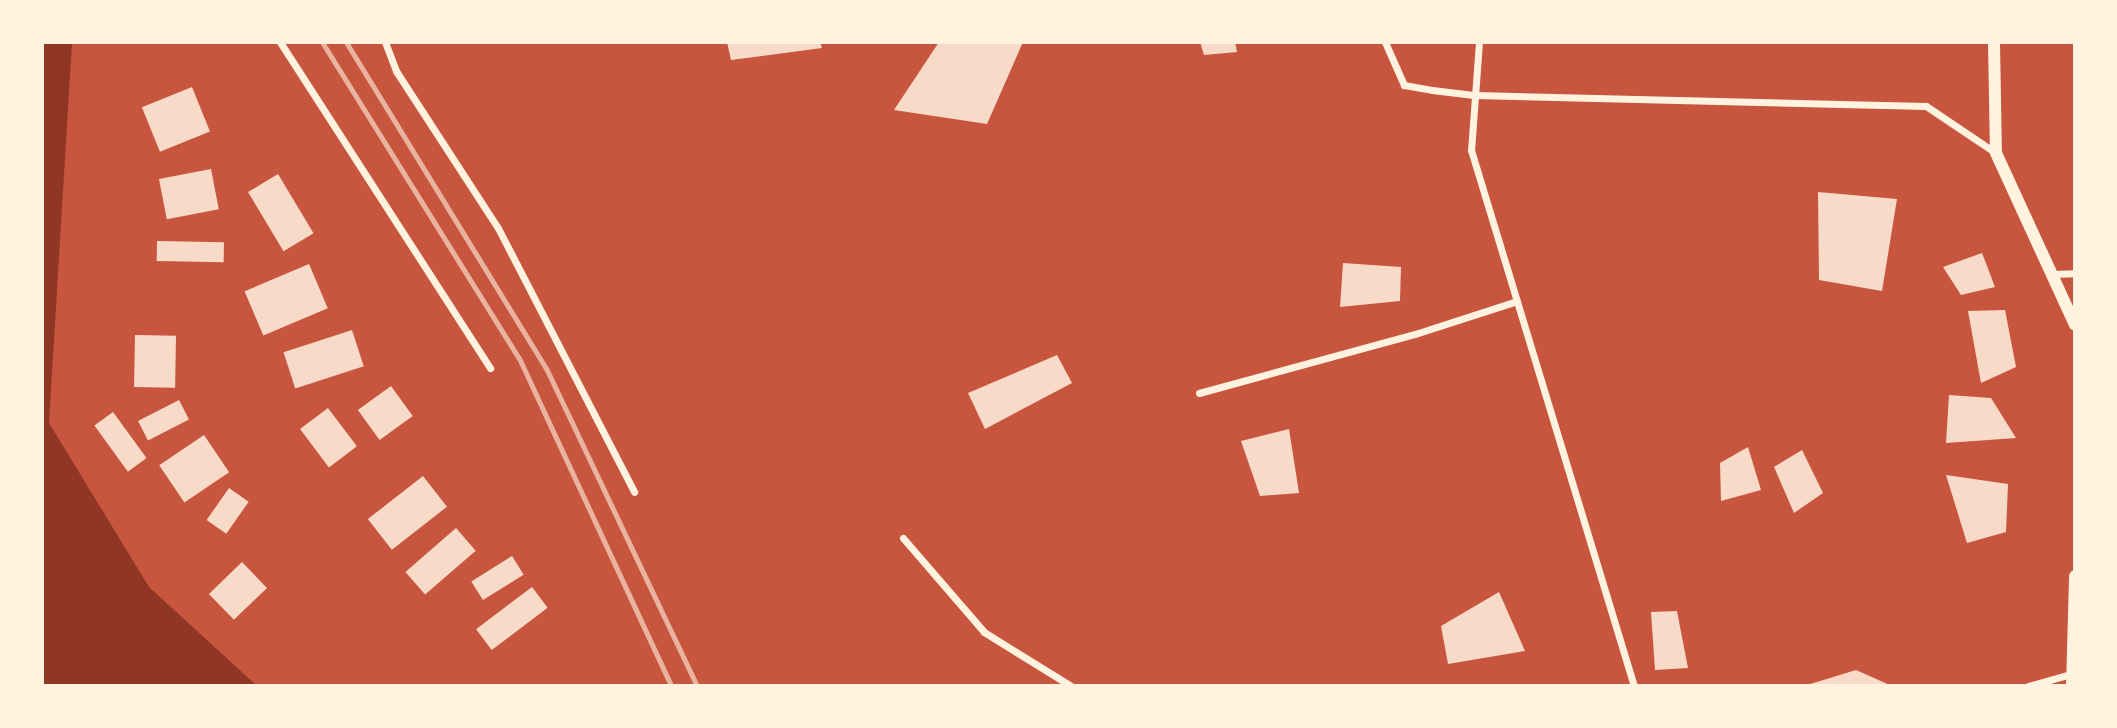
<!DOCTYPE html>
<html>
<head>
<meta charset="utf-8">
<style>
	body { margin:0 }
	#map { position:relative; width:2117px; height:728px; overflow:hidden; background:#c8553d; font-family:Cabin,sans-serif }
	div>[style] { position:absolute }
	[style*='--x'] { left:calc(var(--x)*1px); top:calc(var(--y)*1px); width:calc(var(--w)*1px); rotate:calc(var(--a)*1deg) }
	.water>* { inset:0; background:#8f3625 }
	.building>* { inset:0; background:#f7dbc8; transform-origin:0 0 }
	.minor>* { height:7px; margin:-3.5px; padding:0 3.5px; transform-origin:3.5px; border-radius:3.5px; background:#fff3e0 }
	.tertiary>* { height:12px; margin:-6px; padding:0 6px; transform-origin:6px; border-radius:6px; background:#fff3e0 }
	.rail>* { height:5px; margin:-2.5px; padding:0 2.5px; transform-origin:2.5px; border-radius:2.5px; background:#e9b49f }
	span { translate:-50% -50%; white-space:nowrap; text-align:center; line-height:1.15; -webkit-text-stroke:5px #fff3e0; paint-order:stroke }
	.frame { position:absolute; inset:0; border:44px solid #fff3e0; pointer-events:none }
</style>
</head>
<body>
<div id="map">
	<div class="water">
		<i style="clip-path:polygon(42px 42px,72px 42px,49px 423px,149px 587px,257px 686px,42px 686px)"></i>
	</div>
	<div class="building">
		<i style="clip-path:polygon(727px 42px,820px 42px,822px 48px,731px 60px)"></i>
		<i style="clip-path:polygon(939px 42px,1023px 42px,987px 124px,894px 110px)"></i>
		<i style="clip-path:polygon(1200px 42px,1235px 42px,1237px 52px,1204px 55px)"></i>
		<i style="left:192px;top:87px;width:48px;height:54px;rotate:68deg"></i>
		<i style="left:211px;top:169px;width:41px;height:53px;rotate:79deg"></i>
		<i style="left:278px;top:174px;width:69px;height:35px;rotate:59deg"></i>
		<i style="clip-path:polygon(1818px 192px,1897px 199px,1882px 291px,1819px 280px)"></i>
		<i style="left:157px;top:241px;width:67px;height:20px;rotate:1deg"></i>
		<i style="clip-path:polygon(1982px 253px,1995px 287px,1961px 295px,1943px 267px)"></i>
		<i style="clip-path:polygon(1343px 263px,1401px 267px,1400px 301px,1340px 307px)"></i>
		<i style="left:309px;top:264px;width:48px;height:70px;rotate:67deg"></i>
		<i style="clip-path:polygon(2005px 310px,2016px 367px,1981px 383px,1968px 311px)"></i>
		<i style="left:352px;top:330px;width:38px;height:72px;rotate:72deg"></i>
		<i style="left:135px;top:335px;width:41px;height:52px;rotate:1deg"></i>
		<i style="clip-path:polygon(1057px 355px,1072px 383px,985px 429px,968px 393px)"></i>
		<i style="left:391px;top:386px;width:37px;height:41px;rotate:54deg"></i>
		<i style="clip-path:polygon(1949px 395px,1991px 398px,2016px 438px,1946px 443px)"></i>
		<i style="left:179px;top:400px;width:22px;height:46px;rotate:63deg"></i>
		<i style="left:328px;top:408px;width:48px;height:35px;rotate:53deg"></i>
		<i style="left:113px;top:412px;width:57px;height:23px;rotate:54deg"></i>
		<i style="clip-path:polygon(1289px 429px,1299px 493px,1260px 496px,1241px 441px)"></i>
		<i style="left:204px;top:435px;width:45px;height:54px;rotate:56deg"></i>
		<i style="clip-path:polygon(1748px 447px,1761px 490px,1721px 501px,1720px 463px)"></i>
		<i style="clip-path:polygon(1802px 450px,1823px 493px,1794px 513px,1774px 467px)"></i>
		<i style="clip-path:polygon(1946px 475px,2008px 484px,2006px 532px,1967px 543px)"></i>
		<i style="left:423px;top:476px;width:39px;height:70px;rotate:52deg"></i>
		<i style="left:229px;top:488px;width:24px;height:39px;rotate:35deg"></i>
		<i style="left:456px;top:528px;width:30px;height:67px;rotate:49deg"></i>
		<i style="left:512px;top:556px;width:22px;height:48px;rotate:58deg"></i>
		<i style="left:242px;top:562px;width:36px;height:46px;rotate:46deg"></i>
		<i style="left:532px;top:587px;width:26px;height:70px;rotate:53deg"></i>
		<i style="clip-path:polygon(1499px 592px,1525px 651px,1448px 664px,1441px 626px)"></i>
		<i style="clip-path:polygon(1677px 611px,1688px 668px,1655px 670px,1651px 612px)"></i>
		<i style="clip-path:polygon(1856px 670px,1892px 686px,1807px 686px,1807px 685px)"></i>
	</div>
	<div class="minor">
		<i style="--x:280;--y:42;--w:388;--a:57.2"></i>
		<i style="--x:385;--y:42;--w:31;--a:69"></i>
		<i style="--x:396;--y:71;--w:187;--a:57"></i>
		<i style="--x:498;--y:228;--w:297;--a:62.7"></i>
		<i style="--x:1385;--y:42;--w:47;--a:66.2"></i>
		<i style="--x:1404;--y:85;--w:28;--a:10"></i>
		<i style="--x:1432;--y:90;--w:42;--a:6.8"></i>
		<i style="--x:1474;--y:95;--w:452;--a:1.4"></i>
		<i style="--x:1926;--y:106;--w:84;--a:33.9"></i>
		<i style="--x:1479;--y:42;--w:108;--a:94.2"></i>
		<i style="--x:1471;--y:150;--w:560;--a:73.09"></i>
		<i style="--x:2052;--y:274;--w:23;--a:-2"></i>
		<i style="--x:1199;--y:393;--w:224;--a:-15.3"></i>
		<i style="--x:1415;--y:334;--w:107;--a:-17.9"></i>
		<i style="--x:903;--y:538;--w:124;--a:49.2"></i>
		<i style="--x:984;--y:632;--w:102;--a:31.8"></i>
		<i style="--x:2028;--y:686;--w:45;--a:-15.6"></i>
	</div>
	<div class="tertiary">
		<i style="--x:1994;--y:42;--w:111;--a:89"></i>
		<i style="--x:1996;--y:153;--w:189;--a:65.3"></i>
		<i style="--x:2072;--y:686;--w:110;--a:-88.4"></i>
	</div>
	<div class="rail">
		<i style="--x:322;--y:42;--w:372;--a:58.1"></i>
		<i style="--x:519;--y:358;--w:362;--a:65.1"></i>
		<i style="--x:346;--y:42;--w:382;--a:58.5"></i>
		<i style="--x:546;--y:368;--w:352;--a:64.6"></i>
	</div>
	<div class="frame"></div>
</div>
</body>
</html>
